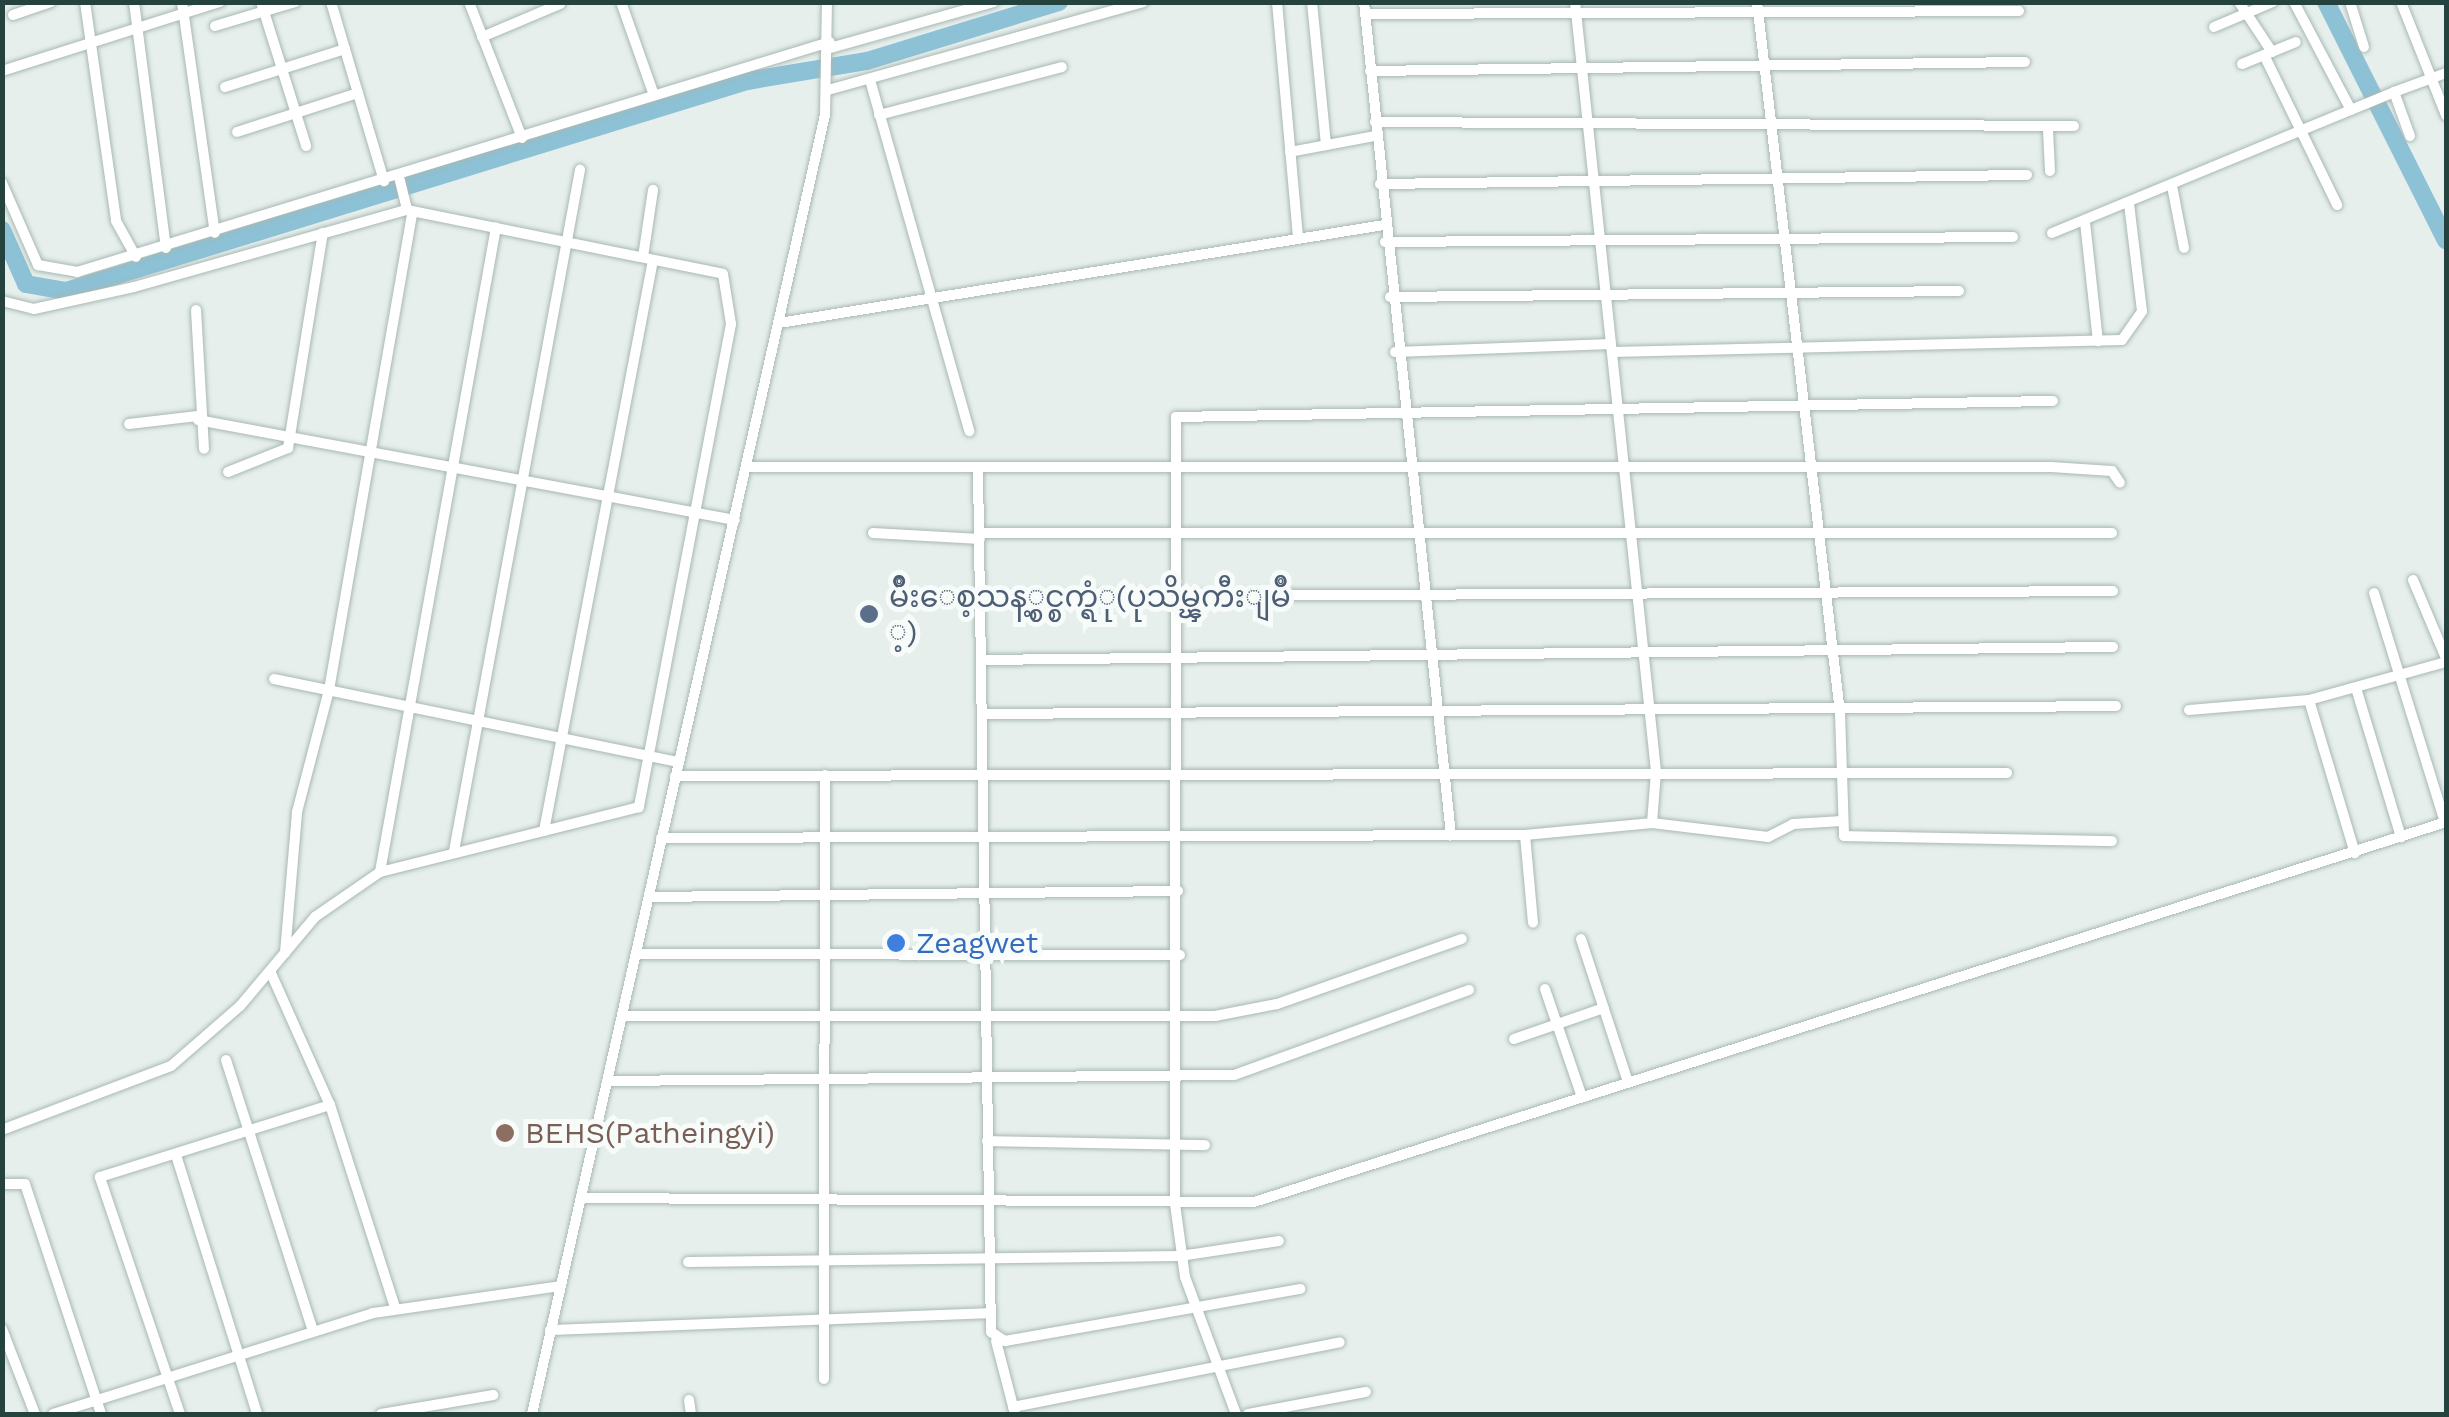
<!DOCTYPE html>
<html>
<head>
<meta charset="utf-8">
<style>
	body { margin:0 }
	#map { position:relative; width:2449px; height:1417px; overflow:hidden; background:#e6efec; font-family:"Work Sans","Noto Sans Myanmar",sans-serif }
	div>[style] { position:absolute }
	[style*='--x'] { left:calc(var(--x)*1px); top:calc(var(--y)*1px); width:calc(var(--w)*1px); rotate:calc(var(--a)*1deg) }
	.river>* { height:18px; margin:-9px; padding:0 9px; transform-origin:9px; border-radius:9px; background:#8dc1d5 }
	.roads { filter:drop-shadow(0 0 2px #a8b8b4) drop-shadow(0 0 2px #a8b8b4) }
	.minor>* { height:10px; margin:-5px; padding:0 5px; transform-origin:5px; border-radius:5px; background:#fff }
	.dots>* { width:28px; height:28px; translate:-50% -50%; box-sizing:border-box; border:5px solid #f7fbf9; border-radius:50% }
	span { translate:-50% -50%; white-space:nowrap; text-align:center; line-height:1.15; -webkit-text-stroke:10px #f7fbf9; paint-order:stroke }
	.service-label { font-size:30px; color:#4e5e75 }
	.left { translate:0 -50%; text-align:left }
	.shop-label { font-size:30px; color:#366cbe }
	.education-label { font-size:30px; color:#785e54 }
	.frame { position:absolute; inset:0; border:5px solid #24423e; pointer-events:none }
</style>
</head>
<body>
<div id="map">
	<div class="river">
		<i style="--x:2326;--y:2;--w:267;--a:63.3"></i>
		<i style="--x:2;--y:230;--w:59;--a:66"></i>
		<i style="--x:26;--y:284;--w:41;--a:9.9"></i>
		<i style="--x:66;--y:291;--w:713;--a:-17.14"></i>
		<i style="--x:747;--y:81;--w:122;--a:-9.5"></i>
		<i style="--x:867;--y:61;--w:201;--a:-17.1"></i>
	</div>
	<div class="roads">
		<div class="minor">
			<i style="--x:85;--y:2;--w:221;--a:81.9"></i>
			<i style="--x:116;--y:221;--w:41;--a:60.9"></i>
			<i style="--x:134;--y:2;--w:248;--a:82.6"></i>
			<i style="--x:182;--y:2;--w:233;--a:81.9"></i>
			<i style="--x:261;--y:2;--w:151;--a:72.6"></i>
			<i style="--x:331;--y:2;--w:187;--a:73.5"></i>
			<i style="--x:469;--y:2;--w:146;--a:68.7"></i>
			<i style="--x:621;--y:2;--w:99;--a:70.5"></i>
			<i style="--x:1277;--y:2;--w:238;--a:84.9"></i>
			<i style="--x:1312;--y:2;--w:144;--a:84.4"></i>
			<i style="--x:1364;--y:2;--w:838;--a:84.04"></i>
			<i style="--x:1575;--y:2;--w:774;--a:83.99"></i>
			<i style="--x:1656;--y:772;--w:51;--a:94.5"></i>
			<i style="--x:1757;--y:2;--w:716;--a:83.34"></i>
			<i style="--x:1840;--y:713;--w:123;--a:88.1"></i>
			<i style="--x:1844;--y:836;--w:268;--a:1.1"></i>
			<i style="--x:2239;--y:2;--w:60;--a:56.6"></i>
			<i style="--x:2294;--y:2;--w:122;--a:62.2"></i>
			<i style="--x:2350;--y:2;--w:47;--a:72.7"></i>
			<i style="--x:2401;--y:2;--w:122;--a:68.3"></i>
			<i style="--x:1365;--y:14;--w:654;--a:-0.26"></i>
			<i style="--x:13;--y:15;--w:40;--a:-18.9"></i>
			<i style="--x:215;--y:26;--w:84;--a:-16.7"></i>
			<i style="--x:2214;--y:27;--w:64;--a:-23"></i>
			<i style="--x:482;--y:37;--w:85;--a:-22.9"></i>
			<i style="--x:830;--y:48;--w:170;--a:-15.7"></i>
			<i style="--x:2264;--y:55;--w:167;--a:64"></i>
			<i style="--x:2242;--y:64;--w:58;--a:-22.2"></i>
			<i style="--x:2;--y:71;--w:229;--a:-17.6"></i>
			<i style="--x:1370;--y:71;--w:655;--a:-0.79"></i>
			<i style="--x:870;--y:80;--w:365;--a:74.2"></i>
			<i style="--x:225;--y:87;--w:126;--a:-17.6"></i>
			<i style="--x:828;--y:90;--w:327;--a:-15.6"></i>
			<i style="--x:879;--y:115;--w:189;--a:-14.7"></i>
			<i style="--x:1375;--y:122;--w:699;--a:0.33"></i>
			<i style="--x:2048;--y:129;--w:42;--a:87.3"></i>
			<i style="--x:237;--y:132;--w:127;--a:-17.9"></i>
			<i style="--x:2410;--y:136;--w:47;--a:-110"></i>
			<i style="--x:2394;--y:92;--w:55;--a:-20.1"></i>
			<i style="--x:1290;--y:152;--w:86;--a:-10.7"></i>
			<i style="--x:399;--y:177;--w:34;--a:76"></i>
			<i style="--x:2;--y:183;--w:90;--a:66.3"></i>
			<i style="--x:38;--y:265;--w:40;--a:10"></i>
			<i style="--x:77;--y:272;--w:787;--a:-16.99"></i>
			<i style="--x:1380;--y:184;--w:647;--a:-0.8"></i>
			<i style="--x:2172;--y:186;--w:63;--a:79"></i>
			<i style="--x:2085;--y:222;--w:120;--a:83.8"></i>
			<i style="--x:2052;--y:233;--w:370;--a:-22.4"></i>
			<i style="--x:1385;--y:242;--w:628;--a:-0.46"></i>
			<i style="--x:643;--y:257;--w:68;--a:-81.5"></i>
			<i style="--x:1390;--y:297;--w:569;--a:-0.6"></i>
			<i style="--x:2;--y:301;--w:33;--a:14"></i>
			<i style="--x:34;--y:309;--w:102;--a:-12.4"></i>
			<i style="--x:134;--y:287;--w:284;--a:-15.8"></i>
			<i style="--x:407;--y:210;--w:322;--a:11.4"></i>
			<i style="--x:723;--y:274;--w:51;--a:80.9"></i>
			<i style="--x:731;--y:324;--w:492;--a:100.8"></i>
			<i style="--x:639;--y:807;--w:267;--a:165.9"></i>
			<i style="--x:380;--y:872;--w:79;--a:145.3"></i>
			<i style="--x:315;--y:917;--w:116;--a:130.1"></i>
			<i style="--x:240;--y:1006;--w:91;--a:139"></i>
			<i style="--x:171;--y:1066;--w:181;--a:159.3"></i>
			<i style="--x:196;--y:310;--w:139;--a:86.7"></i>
			<i style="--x:779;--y:323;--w:613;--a:-9.2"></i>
			<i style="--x:1395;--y:352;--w:216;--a:-2.1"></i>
			<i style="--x:1612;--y:352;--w:510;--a:-1.35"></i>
			<i style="--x:2122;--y:340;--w:35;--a:-55"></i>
			<i style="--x:2142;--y:311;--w:108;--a:-96.9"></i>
			<i style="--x:198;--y:420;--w:546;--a:10.55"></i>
			<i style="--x:129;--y:424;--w:69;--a:-6.6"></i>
			<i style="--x:747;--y:467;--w:1304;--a:0"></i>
			<i style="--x:2051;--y:467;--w:61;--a:3.8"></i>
			<i style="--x:2112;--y:471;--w:14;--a:56"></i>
			<i style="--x:978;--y:470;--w:862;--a:89.14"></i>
			<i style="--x:991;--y:1332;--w:17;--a:33"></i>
			<i style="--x:1005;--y:1341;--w:300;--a:-10"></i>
			<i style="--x:228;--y:472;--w:65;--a:-21.8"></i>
			<i style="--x:288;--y:448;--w:218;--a:-80.8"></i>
			<i style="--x:873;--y:533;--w:107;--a:3.2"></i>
			<i style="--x:980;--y:533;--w:1132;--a:0"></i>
			<i style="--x:2413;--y:580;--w:85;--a:67.1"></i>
			<i style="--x:2374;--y:593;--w:240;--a:72.8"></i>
			<i style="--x:980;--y:597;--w:1133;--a:-0.3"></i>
			<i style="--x:981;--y:660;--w:1132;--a:-0.66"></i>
			<i style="--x:274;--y:679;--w:413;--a:11.6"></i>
			<i style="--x:2356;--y:688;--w:156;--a:73.2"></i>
			<i style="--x:2309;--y:700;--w:160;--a:73.3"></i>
			<i style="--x:2189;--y:710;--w:120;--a:-4.8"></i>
			<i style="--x:2309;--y:700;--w:142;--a:-15.5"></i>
			<i style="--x:982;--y:714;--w:1134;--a:-0.4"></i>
			<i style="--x:675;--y:776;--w:1332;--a:-0.13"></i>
			<i style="--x:544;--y:831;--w:581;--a:-79.19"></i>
			<i style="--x:1525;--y:835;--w:88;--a:84.8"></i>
			<i style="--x:661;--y:838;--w:864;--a:-0.2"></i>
			<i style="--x:1525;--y:835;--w:128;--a:-5.4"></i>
			<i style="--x:1652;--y:823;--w:117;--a:6.9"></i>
			<i style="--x:1768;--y:837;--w:28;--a:-27"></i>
			<i style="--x:1793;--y:824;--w:49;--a:-3.5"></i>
			<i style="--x:454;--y:851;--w:693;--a:-79.52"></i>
			<i style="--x:380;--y:872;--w:655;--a:-79.8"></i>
			<i style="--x:649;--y:897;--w:529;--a:-0.65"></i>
			<i style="--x:1581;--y:939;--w:151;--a:71.8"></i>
			<i style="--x:285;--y:953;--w:142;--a:-85.1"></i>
			<i style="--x:297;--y:812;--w:126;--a:-75.3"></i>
			<i style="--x:329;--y:690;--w:486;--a:-80.1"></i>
			<i style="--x:636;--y:954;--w:544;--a:0.11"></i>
			<i style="--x:270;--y:971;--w:147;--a:65.9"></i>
			<i style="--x:330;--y:1105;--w:213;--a:72.2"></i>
			<i style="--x:1545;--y:989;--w:114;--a:71.1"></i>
			<i style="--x:623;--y:1016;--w:592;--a:0"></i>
			<i style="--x:1215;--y:1016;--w:63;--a:-11"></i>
			<i style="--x:1277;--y:1004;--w:196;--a:-19.4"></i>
			<i style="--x:1514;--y:1039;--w:95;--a:-19"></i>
			<i style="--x:226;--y:1060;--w:285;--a:72.2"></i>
			<i style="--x:608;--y:1081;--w:626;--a:-0.55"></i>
			<i style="--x:1234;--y:1075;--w:250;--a:-19.9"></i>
			<i style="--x:987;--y:1141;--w:218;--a:1.1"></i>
			<i style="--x:176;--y:1155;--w:271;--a:72.6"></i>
			<i style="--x:2;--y:1184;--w:23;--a:0"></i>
			<i style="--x:25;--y:1184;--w:242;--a:71.7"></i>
			<i style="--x:584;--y:1198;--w:670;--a:0.34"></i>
			<i style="--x:1254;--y:1202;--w:1251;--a:-17.68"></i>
			<i style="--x:688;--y:1262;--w:492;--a:-0.7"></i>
			<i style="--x:1180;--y:1256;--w:100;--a:-8.6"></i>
			<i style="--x:2;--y:1329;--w:91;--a:68.8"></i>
			<i style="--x:550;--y:1330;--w:438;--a:-2.2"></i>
			<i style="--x:996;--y:1341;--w:75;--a:75.4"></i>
			<i style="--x:824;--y:1379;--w:604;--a:-89.91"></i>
			<i style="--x:689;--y:1400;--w:14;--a:82"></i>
			<i style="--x:1013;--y:1407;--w:333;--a:-11.2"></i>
			<i style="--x:53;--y:1414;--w:336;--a:-17.5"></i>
			<i style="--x:373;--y:1313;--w:189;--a:-8.2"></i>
			<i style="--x:180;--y:1414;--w:250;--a:-108.7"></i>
			<i style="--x:100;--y:1177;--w:241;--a:-17.4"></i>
			<i style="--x:381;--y:1414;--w:114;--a:-9.6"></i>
			<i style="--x:532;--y:1414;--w:1332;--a:-77.29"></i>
			<i style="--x:825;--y:115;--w:113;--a:-89"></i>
			<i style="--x:1236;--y:1414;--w:146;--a:-110.4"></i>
			<i style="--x:1185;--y:1277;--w:74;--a:-97.8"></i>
			<i style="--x:1175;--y:1204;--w:787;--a:-89.93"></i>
			<i style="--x:1176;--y:417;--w:877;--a:-1.05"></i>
			<i style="--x:1248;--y:1414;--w:120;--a:-10.6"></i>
		</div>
	</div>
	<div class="dots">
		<i style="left:869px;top:614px;background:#5c6f8a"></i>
		<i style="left:896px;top:943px;background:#3f7fe0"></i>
		<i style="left:505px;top:1133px;background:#8d6e63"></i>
	</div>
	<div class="service-label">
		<span class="left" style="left:889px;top:614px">မ်ိဳးေစ့သန့္စင္စက္ရံု(ပုသိမ္ၾကီးျမိဳ<br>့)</span>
	</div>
	<div class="shop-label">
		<span class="left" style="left:916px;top:943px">Zeagwet</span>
	</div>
	<div class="education-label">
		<span class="left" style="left:525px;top:1133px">BEHS(Patheingyi)</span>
	</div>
	<div class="frame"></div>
</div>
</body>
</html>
